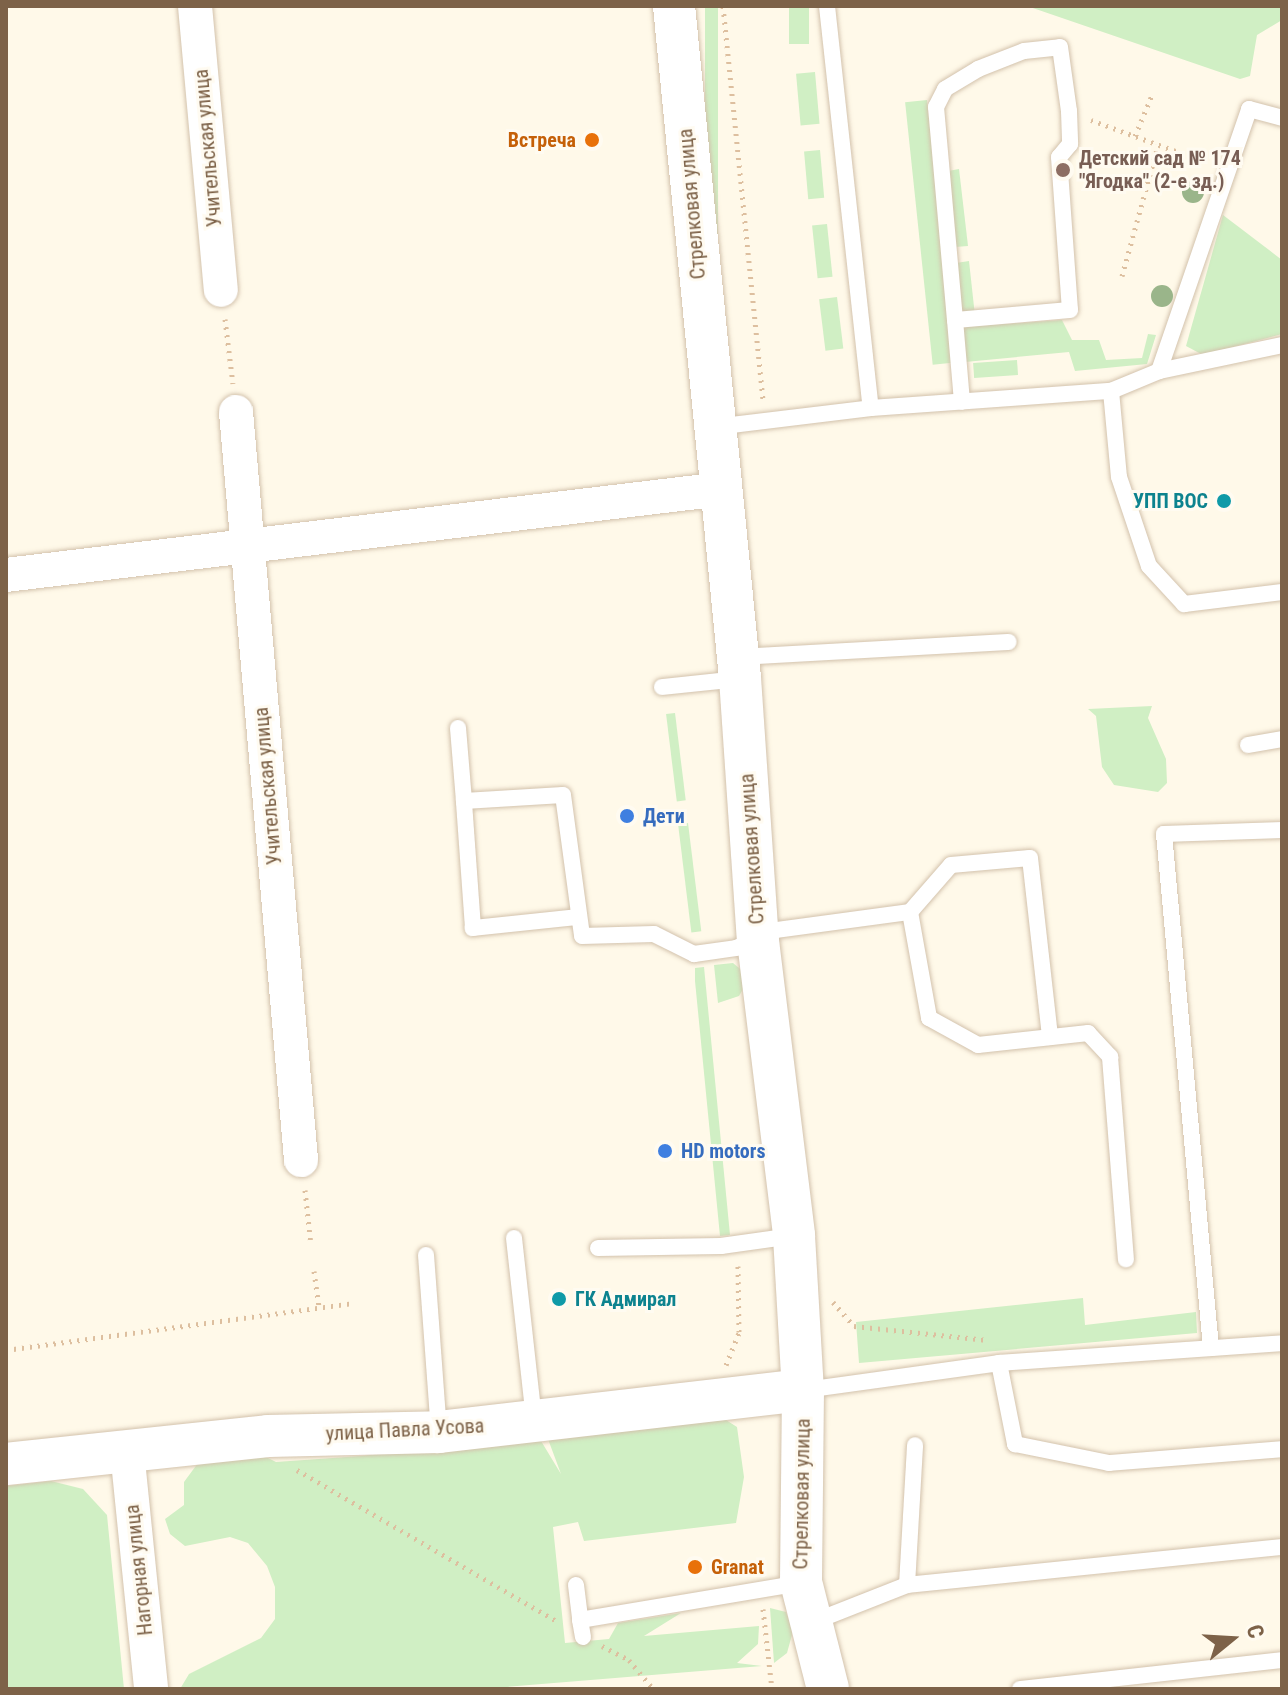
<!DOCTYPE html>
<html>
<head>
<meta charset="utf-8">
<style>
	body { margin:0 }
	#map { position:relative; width:1288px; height:1695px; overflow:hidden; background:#fff9e9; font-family:"Roboto Condensed",sans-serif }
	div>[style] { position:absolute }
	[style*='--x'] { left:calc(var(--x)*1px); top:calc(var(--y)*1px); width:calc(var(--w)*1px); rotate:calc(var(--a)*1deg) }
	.green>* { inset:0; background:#d0efc4; transform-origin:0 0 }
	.path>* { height:5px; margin-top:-2.5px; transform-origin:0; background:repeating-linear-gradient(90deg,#ddbf9f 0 2px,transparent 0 8px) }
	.roads { filter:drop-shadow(0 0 2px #d3c2ac) drop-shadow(0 0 2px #d3c2ac) }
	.service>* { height:16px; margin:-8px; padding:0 8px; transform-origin:8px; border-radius:8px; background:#fff }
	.minor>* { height:34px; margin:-17px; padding:0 17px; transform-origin:17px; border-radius:17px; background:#fff }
	.tertiary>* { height:42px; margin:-21px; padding:0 21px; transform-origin:21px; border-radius:21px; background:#fff }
	.trees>* { width:22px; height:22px; margin:-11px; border-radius:50%; background:#9ab58a }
	.dots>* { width:22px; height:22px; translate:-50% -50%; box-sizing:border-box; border:4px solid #fffbf1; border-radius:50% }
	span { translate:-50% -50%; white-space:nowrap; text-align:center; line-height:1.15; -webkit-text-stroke:6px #fffbf1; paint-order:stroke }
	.food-label { font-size:20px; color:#c56008; font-weight:700 }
	.right { translate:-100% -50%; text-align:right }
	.left { translate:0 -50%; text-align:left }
	.street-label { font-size:20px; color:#7d6248 }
	.education-label { font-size:20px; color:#785e54; font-weight:700 }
	.culture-label { font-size:20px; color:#0d838f; font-weight:700 }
	.shop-label { font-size:20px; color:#366cbe; font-weight:700 }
	.frame { position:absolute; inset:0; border:8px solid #7d6248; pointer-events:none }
	.north { position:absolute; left:1192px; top:1599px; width:80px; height:80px; -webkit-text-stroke:6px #fffbf1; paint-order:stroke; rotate:72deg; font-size:22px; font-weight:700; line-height:32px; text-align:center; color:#7d6248 }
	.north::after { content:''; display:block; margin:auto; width:28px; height:36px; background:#7d6248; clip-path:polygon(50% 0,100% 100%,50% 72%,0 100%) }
</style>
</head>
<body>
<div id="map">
	<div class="green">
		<i style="left:705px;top:6px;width:13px;height:249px"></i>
		<i style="left:789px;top:6px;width:20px;height:38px"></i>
		<i style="clip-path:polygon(1027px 6px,1282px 6px,1282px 20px,1257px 35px,1250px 76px,1240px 79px)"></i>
		<i style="left:815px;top:72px;width:52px;height:19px;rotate:85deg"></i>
		<i style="left:927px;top:100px;width:264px;height:22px;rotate:84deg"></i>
		<i style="left:820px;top:150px;width:48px;height:16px;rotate:85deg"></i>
		<i style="clip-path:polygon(959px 169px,968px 246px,955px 247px,948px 171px)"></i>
		<i style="clip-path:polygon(1223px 215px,1282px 260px,1282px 334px,1203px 355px,1186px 346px)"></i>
		<i style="left:827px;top:224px;width:53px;height:15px;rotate:84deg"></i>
		<i style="clip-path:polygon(969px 261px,975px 316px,959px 313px,956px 263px)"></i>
		<i style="left:837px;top:297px;width:52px;height:18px;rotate:83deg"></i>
		<i style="clip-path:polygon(1062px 320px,1072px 340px,1099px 340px,1106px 360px,1142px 358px,1148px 334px,1156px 335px,1147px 364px,1075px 371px,1069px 352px,965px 362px,962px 327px)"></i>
		<i style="left:1017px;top:360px;width:15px;height:44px;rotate:86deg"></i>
		<i style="clip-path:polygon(1152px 706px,1148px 718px,1166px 759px,1167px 783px,1158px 792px,1114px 785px,1102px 767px,1096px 716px,1088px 709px)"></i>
		<i style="left:675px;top:713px;width:88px;height:9px;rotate:83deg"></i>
		<i style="left:688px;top:823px;width:109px;height:10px;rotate:83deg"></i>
		<i style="clip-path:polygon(733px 963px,750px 977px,739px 996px,718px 1003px,714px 965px)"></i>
		<i style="clip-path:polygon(704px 967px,730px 1235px,720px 1236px,695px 981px,695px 968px)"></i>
		<i style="clip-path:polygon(1083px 1298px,1085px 1325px,1196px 1312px,1197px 1333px,859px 1363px,856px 1322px)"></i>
		<i style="clip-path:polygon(715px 1413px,737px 1427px,744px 1477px,736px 1523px,584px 1541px,578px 1522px,553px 1527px,565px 1643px,609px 1639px,618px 1623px,681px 1613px,644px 1636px,759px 1626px,758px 1644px,737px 1663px,762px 1666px,482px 1689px,180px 1689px,189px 1674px,261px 1638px,275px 1619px,275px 1587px,267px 1566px,248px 1543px,230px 1537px,185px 1546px,170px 1534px,165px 1519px,184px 1505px,184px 1482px,198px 1463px,264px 1456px,276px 1462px,361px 1456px,538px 1436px,561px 1474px,545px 1431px)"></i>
		<i style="clip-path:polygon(51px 1481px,83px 1489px,107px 1515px,124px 1689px,6px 1689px,6px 1486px)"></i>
		<i style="clip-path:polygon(770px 1608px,786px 1612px,793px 1631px,787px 1653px,774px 1663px)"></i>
	</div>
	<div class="path">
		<i style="--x:723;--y:6;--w:395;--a:84.2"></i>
		<i style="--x:1091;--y:120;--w:108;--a:20.1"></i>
		<i style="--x:1135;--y:136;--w:44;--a:-67.5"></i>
		<i style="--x:1122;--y:276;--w:136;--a:-74.6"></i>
		<i style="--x:225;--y:319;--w:65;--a:83"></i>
		<i style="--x:305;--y:1190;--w:55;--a:83.8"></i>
		<i style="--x:314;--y:1271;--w:37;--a:82"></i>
		<i style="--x:833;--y:1302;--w:32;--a:49"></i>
		<i style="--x:854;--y:1326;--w:134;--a:6"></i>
		<i style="--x:6;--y:1350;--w:350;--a:-7.7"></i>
		<i style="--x:726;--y:1365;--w:35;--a:-68"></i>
		<i style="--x:739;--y:1332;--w:66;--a:-90.9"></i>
		<i style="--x:297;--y:1470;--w:302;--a:30.2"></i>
		<i style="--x:763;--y:1609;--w:81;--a:83.6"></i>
		<i style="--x:602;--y:1646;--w:30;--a:27"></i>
		<i style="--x:629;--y:1660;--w:38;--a:50"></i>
	</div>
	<div class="roads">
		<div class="service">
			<i style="--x:827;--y:6;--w:404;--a:83.8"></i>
			<i style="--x:1060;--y:47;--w:65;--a:82"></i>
			<i style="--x:1069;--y:111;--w:33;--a:88"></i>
			<i style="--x:1070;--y:144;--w:17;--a:130"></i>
			<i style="--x:1059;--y:157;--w:153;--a:85.9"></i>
			<i style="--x:1070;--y:310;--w:115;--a:175"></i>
			<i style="--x:955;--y:320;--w:214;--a:-95.1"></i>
			<i style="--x:936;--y:107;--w:20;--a:-63"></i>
			<i style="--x:945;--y:89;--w:39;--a:-31"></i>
			<i style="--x:978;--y:69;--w:49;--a:-21.4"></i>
			<i style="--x:1024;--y:51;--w:36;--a:-6"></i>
			<i style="--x:955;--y:320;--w:82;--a:85.1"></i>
			<i style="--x:1159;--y:371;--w:277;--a:-71"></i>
			<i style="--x:1249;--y:109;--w:34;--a:15"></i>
			<i style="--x:1111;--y:391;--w:86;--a:84.7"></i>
			<i style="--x:1119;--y:477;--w:94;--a:71.4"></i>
			<i style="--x:1149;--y:566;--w:52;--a:47.4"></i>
			<i style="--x:1184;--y:604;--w:99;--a:-7"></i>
			<i style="--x:715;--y:427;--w:157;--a:-6.9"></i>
			<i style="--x:871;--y:408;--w:241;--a:-4.1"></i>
			<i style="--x:1111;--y:391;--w:52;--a:-22.6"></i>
			<i style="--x:1159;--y:371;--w:126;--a:-11.9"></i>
			<i style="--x:738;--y:657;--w:271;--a:-3.2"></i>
			<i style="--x:662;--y:687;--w:76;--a:-6"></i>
			<i style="--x:458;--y:728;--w:73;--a:85.3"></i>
			<i style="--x:1248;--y:745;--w:35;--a:-10"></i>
			<i style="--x:910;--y:912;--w:62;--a:-48.9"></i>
			<i style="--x:951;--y:865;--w:79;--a:-5.1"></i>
			<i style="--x:1030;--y:858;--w:180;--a:83.6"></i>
			<i style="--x:578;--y:917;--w:106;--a:174"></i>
			<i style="--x:473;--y:928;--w:127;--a:-94.1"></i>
			<i style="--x:464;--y:801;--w:99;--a:-3.5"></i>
			<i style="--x:563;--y:795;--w:142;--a:82.3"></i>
			<i style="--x:582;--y:936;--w:72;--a:-1.6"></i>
			<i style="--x:654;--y:934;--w:45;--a:26.6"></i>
			<i style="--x:694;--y:954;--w:42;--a:-8.1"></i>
			<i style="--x:736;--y:948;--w:44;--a:-24.2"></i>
			<i style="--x:776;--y:930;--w:135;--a:-7.7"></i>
			<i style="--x:910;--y:912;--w:108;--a:79.8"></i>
			<i style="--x:929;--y:1018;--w:56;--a:28.9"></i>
			<i style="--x:978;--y:1045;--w:111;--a:-6.2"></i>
			<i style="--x:1088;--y:1033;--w:33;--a:47"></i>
			<i style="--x:1110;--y:1057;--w:203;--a:85.5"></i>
			<i style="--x:514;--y:1238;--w:182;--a:83.7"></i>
			<i style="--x:598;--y:1248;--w:123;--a:-0.9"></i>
			<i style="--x:721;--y:1246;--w:72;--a:-8"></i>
			<i style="--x:426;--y:1255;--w:177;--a:85.8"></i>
			<i style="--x:1211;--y:1348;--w:516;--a:-95.22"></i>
			<i style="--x:1164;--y:834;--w:118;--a:-1.9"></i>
			<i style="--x:999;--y:1363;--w:83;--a:78.8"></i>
			<i style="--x:1015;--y:1444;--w:96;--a:11.4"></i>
			<i style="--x:1109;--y:1463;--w:174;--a:-4.6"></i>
			<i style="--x:805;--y:1390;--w:196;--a:-7.9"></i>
			<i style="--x:999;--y:1363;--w:284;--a:-4"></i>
			<i style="--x:576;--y:1585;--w:35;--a:83"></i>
			<i style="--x:907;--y:1585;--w:140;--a:-86.7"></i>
			<i style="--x:813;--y:1622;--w:101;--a:-21.5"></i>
			<i style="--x:907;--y:1585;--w:377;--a:-5.8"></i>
			<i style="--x:583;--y:1637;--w:17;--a:-100"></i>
			<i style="--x:580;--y:1620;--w:223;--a:-9.5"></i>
			<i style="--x:1020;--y:1689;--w:264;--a:-6.3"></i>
		</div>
		<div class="minor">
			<i style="--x:195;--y:6;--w:285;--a:84.8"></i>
			<i style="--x:236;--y:412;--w:751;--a:85.03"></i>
			<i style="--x:6;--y:575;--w:721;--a:-6.85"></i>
			<i style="--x:127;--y:1451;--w:239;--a:84.2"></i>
		</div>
		<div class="tertiary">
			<i style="--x:674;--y:6;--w:675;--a:84.39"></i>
			<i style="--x:740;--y:678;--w:264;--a:86.1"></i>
			<i style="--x:758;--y:941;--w:297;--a:83"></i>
			<i style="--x:794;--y:1236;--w:154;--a:86.7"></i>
			<i style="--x:803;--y:1390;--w:192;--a:90.6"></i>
			<i style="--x:801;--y:1582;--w:110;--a:75.8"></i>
			<i style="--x:6;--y:1464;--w:263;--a:-6.1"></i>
			<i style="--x:268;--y:1436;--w:171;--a:-1.3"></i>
			<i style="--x:439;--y:1432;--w:366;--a:-6.6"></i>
		</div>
	</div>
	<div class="trees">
		<i style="left:1193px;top:192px"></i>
		<i style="left:1162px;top:296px"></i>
	</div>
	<div class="dots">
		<i style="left:592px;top:140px;background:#e8710a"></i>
		<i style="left:1063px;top:170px;background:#8d6e63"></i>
		<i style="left:1224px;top:501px;background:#0f9aa8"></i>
		<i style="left:627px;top:816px;background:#3f7fe0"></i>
		<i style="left:665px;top:1151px;background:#3f7fe0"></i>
		<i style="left:559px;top:1299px;background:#0f9aa8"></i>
		<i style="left:695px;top:1567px;background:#e8710a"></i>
	</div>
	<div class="food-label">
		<span class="right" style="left:576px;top:140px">Встреча</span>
		<span class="left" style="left:711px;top:1567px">Granat</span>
	</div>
	<div class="street-label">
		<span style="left:208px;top:148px;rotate:-95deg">Учительская улица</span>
		<span style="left:692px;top:204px;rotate:-95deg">Стрелковая улица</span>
		<span style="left:268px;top:786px;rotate:-95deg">Учительская улица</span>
		<span style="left:752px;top:849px;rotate:-94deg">Стрелковая улица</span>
		<span style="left:405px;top:1430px;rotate:-3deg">улица Павла Усова</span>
		<span style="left:802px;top:1494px;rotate:-89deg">Стрелковая улица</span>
		<span style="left:139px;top:1570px;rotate:-96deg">Нагорная улица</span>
	</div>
	<div class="education-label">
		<span class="left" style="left:1079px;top:170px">Детский сад № 174<br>"Ягодка" (2-е зд.)</span>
	</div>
	<div class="culture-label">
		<span class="right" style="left:1208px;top:501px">УПП ВОС</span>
		<span class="left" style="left:575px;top:1299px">ГК Адмирал</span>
	</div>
	<div class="shop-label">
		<span class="left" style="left:643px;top:816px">Дети</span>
		<span class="left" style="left:681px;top:1151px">HD motors</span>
	</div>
	<div class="frame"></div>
	<div class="north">С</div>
</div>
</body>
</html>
